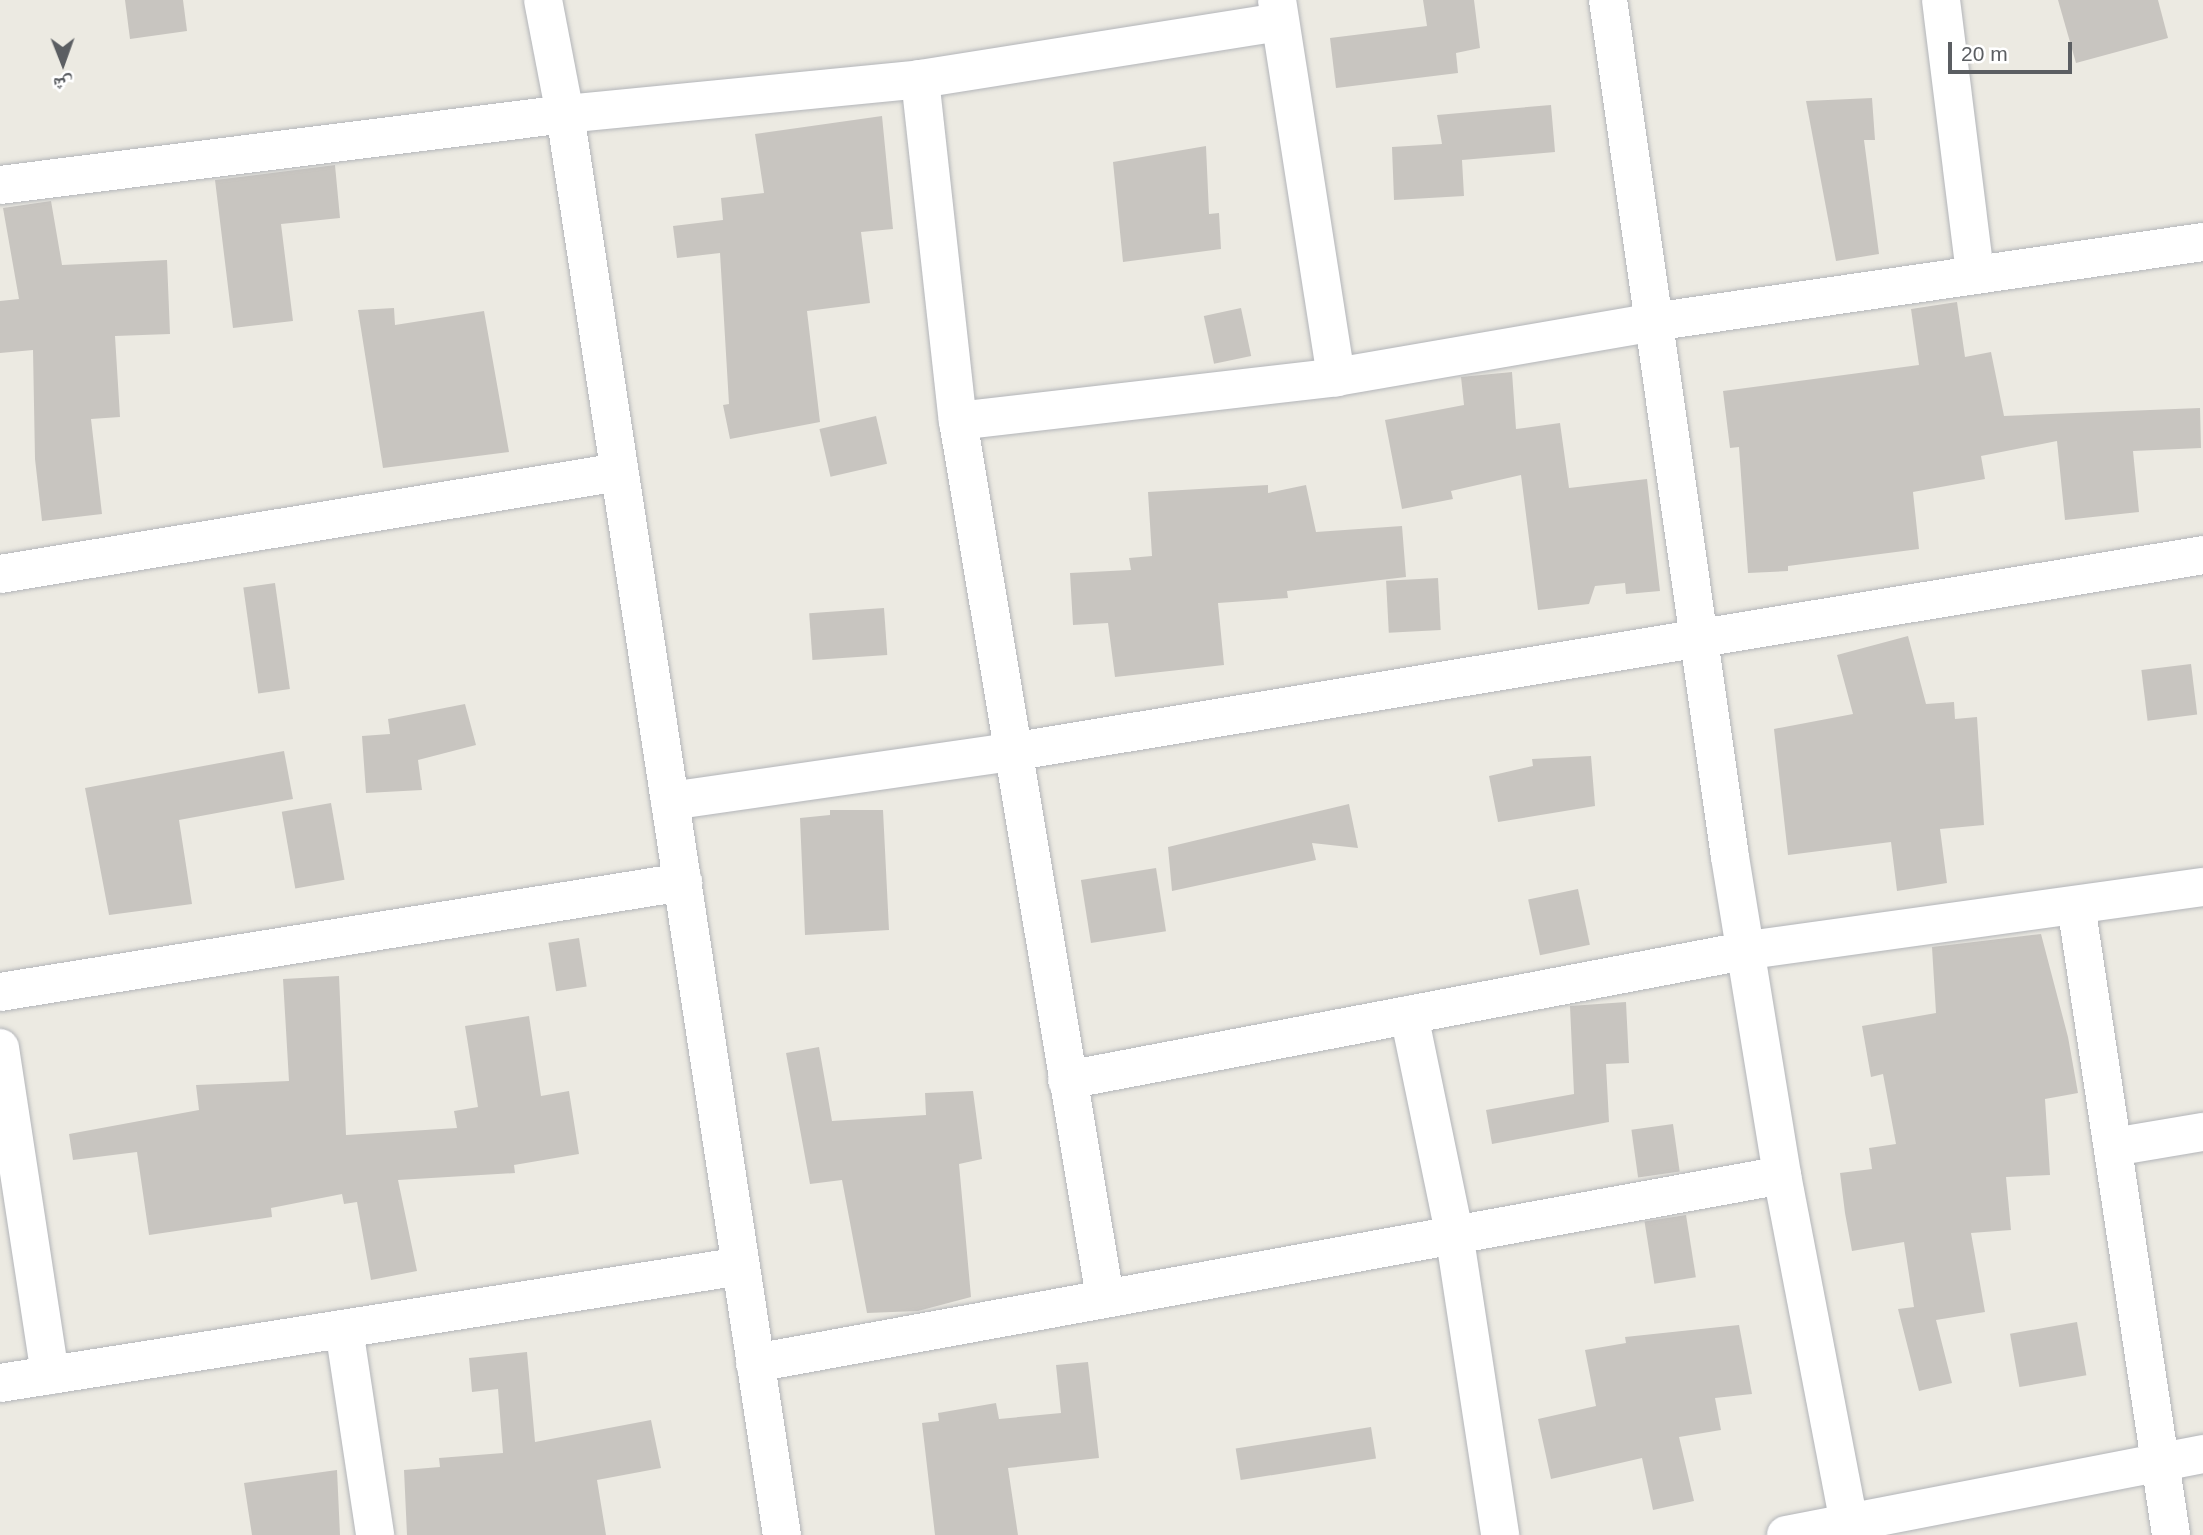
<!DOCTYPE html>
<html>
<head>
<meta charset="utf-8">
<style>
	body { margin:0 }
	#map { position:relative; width:2203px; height:1535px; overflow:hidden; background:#eceae2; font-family:Helvetica,"Noto Naskh Arabic",sans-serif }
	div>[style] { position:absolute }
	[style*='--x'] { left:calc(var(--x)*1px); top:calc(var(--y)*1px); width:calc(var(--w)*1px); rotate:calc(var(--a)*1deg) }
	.building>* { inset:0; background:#c8c5c0; transform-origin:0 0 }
	.roads { filter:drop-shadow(0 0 2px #b3b5b9) drop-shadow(0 0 2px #b3b5b9) }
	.street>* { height:38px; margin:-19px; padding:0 19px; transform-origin:19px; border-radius:19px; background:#fff }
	span { translate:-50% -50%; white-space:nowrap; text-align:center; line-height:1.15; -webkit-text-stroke:6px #fff; paint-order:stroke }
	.north { position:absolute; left:28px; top:28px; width:70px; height:70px; -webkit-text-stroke:5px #fff; paint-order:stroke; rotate:179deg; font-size:19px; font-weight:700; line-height:28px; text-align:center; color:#5b5e62 }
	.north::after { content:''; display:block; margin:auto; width:24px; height:32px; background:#5b5e62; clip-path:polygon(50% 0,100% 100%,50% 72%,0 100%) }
	.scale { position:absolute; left:1948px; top:42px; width:124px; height:32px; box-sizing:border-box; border:4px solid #5b5e62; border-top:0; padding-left:9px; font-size:21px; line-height:24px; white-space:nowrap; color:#5b5e62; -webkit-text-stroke:5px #fff; paint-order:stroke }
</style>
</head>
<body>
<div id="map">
	<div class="building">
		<i style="clip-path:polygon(125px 0,183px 0,187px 31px,130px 39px)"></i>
		<i style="clip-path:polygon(1423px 0,1474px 0,1480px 48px,1456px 53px,1458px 73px,1336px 88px,1330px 38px,1427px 26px)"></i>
		<i style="clip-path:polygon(2058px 0,2158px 0,2168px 38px,2076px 63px)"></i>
		<i style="clip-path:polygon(1872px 98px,1875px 140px,1864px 140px,1879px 254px,1836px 261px,1806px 101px)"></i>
		<i style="clip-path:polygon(1551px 105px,1555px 152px,1462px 160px,1464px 196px,1394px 200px,1392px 147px,1442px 144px,1437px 115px)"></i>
		<i style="clip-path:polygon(882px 116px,893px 229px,861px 232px,870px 303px,807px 311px,820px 422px,730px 439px,723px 405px,729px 404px,720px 253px,677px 258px,673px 226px,723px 220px,721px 198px,764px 193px,755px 134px)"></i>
		<i style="clip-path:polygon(1206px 146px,1209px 214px,1219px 213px,1221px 249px,1123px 262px,1113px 162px)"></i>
		<i style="clip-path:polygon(335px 165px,340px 218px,281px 224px,293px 321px,233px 328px,215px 180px)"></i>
		<i style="clip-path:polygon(51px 201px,62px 265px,167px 260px,170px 334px,115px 336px,120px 417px,91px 419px,102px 514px,42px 521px,35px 459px,33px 350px,0 353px,0 301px,19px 299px,3px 208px)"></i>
		<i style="clip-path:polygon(1957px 302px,1965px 357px,1991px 352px,2004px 416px,2200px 408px,2201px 448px,2133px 451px,2139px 512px,2065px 520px,2057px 441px,1981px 456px,1985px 479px,1913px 492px,1919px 549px,1788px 566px,1788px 571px,1748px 573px,1739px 447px,1730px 448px,1723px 391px,1919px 365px,1911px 309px)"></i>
		<i style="clip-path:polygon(394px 308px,395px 325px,484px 311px,509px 452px,383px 468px,358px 310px)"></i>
		<i style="left:1241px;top:308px;width:49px;height:38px;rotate:78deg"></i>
		<i style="clip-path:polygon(1512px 372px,1516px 429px,1560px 423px,1569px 488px,1647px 479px,1660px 591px,1626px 594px,1625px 583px,1595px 586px,1589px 604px,1538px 610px,1521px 475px,1451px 491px,1453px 499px,1402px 509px,1385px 420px,1464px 405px,1461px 377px)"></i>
		<i style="left:876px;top:416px;width:49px;height:58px;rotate:77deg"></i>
		<i style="clip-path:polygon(1268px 485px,1268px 493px,1306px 485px,1316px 532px,1402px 526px,1406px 577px,1287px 591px,1288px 598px,1218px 603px,1224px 665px,1115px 677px,1108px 623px,1073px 625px,1070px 573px,1131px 570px,1129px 558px,1152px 556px,1148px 492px)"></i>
		<i style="left:1438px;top:578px;width:52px;height:52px;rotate:87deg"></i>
		<i style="left:275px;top:583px;width:107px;height:32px;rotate:82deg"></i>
		<i style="left:884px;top:608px;width:47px;height:75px;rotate:86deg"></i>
		<i style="clip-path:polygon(1908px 636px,1926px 704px,1954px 702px,1955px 719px,1977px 717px,1984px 825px,1940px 829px,1947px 883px,1897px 891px,1891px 842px,1788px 855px,1774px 729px,1853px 714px,1837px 655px)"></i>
		<i style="left:2191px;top:664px;width:51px;height:50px;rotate:83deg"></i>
		<i style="clip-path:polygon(465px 704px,476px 745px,418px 760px,422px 790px,366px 793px,362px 736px,390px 734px,388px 719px)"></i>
		<i style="clip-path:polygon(284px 751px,293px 799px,179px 820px,192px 904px,109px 915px,85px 788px)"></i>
		<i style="clip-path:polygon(1591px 756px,1595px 806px,1498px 822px,1489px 776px,1533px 766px,1532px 759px)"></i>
		<i style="left:331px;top:803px;width:78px;height:50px;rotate:80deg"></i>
		<i style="clip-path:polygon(1349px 804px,1358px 848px,1312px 843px,1316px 860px,1172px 891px,1168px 847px)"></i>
		<i style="clip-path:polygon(830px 810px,883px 810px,889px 930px,805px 935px,800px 818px,830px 815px)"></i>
		<i style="left:1156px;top:868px;width:64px;height:76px;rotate:81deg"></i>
		<i style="left:1578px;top:889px;width:57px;height:51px;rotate:78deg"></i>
		<i style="clip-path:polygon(2041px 934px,2068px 1037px,2078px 1093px,2045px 1099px,2050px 1175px,2006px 1177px,2011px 1230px,1971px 1233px,1985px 1312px,1936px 1320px,1952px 1383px,1919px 1391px,1898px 1309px,1914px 1307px,1904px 1242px,1852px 1251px,1845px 1213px,1840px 1173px,1872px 1169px,1869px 1148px,1896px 1144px,1883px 1074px,1871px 1077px,1862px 1026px,1936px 1013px,1932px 947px)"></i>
		<i style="left:579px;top:938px;width:49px;height:31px;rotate:81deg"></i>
		<i style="clip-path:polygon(339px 976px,346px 1135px,457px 1128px,454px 1111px,478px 1107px,465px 1026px,529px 1016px,541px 1096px,569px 1091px,579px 1154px,514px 1165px,515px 1173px,398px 1180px,417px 1271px,371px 1280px,357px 1202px,344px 1204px,342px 1194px,271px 1208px,272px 1217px,149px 1235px,137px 1152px,73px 1160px,69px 1134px,199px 1110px,196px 1085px,289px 1081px,283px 979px)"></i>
		<i style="clip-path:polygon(1626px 1002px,1629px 1063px,1606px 1064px,1609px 1122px,1492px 1144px,1486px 1110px,1574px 1094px,1570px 1006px)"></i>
		<i style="clip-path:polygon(819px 1047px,832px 1121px,926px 1115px,925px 1093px,973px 1091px,982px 1159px,959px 1164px,971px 1297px,918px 1311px,867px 1313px,842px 1180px,810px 1184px,786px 1053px)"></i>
		<i style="left:1673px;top:1124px;width:48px;height:42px;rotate:82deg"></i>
		<i style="left:1686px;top:1215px;width:63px;height:42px;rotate:81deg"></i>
		<i style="left:2077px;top:1322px;width:54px;height:68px;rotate:80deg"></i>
		<i style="clip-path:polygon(1739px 1325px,1752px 1394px,1715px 1398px,1721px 1430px,1679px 1437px,1694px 1501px,1653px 1510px,1642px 1458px,1551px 1479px,1538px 1419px,1596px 1406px,1585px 1350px,1626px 1343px,1625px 1337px)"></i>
		<i style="clip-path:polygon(527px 1352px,535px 1442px,651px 1420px,661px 1468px,597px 1480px,606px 1535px,407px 1535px,404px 1470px,440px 1467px,439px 1458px,503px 1453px,498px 1389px,472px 1392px,469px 1358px)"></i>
		<i style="clip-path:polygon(1088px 1362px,1099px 1458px,1008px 1468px,1018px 1535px,935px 1535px,922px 1423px,939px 1421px,938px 1413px,996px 1403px,999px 1419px,1061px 1413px,1056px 1365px)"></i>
		<i style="left:1371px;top:1427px;width:32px;height:137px;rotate:81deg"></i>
		<i style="clip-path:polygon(337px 1470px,340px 1535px,252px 1535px,244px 1483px)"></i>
	</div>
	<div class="roads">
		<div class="street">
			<i style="--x:543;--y:0;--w:116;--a:79.1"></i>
			<i style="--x:565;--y:114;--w:1437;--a:81.32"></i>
			<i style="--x:1277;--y:0;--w:382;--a:81.1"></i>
			<i style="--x:1608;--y:0;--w:866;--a:81.9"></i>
			<i style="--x:1730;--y:857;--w:322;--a:80.7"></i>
			<i style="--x:1782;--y:1175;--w:367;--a:79.1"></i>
			<i style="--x:1941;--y:0;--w:275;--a:82.9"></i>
			<i style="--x:920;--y:79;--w:344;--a:83.7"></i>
			<i style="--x:958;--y:421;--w:889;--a:80.48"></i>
			<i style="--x:0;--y:185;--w:569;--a:-7.16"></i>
			<i style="--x:565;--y:114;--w:357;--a:-5.6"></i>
			<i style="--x:920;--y:79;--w:364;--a:-9"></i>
			<i style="--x:958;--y:421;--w:381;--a:-6.6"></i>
			<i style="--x:1336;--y:377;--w:322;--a:-9.8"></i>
			<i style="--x:1653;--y:322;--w:556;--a:-8.28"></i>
			<i style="--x:0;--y:574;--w:627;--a:-9.36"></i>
			<i style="--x:670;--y:801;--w:345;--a:-8.2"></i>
			<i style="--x:1011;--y:752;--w:1208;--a:-9.38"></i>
			<i style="--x:2076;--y:905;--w:637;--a:81.42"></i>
			<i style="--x:0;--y:992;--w:692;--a:-9.15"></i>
			<i style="--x:1409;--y:1015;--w:223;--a:78.3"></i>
			<i style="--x:1454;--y:1233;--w:305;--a:81.3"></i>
			<i style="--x:0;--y:1048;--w:331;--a:81.3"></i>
			<i style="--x:1067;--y:1080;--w:694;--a:-10.79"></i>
			<i style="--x:1749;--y:950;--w:458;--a:-7.9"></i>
			<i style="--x:2113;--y:1147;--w:91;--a:-9.5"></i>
			<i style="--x:344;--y:1329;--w:208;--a:81.4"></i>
			<i style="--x:755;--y:1363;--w:1044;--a:-10.37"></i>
			<i style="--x:0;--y:1383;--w:750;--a:-8.97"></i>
			<i style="--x:1786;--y:1535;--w:425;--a:-11"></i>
		</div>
	</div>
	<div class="north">ش</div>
	<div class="scale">20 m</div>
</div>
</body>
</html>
